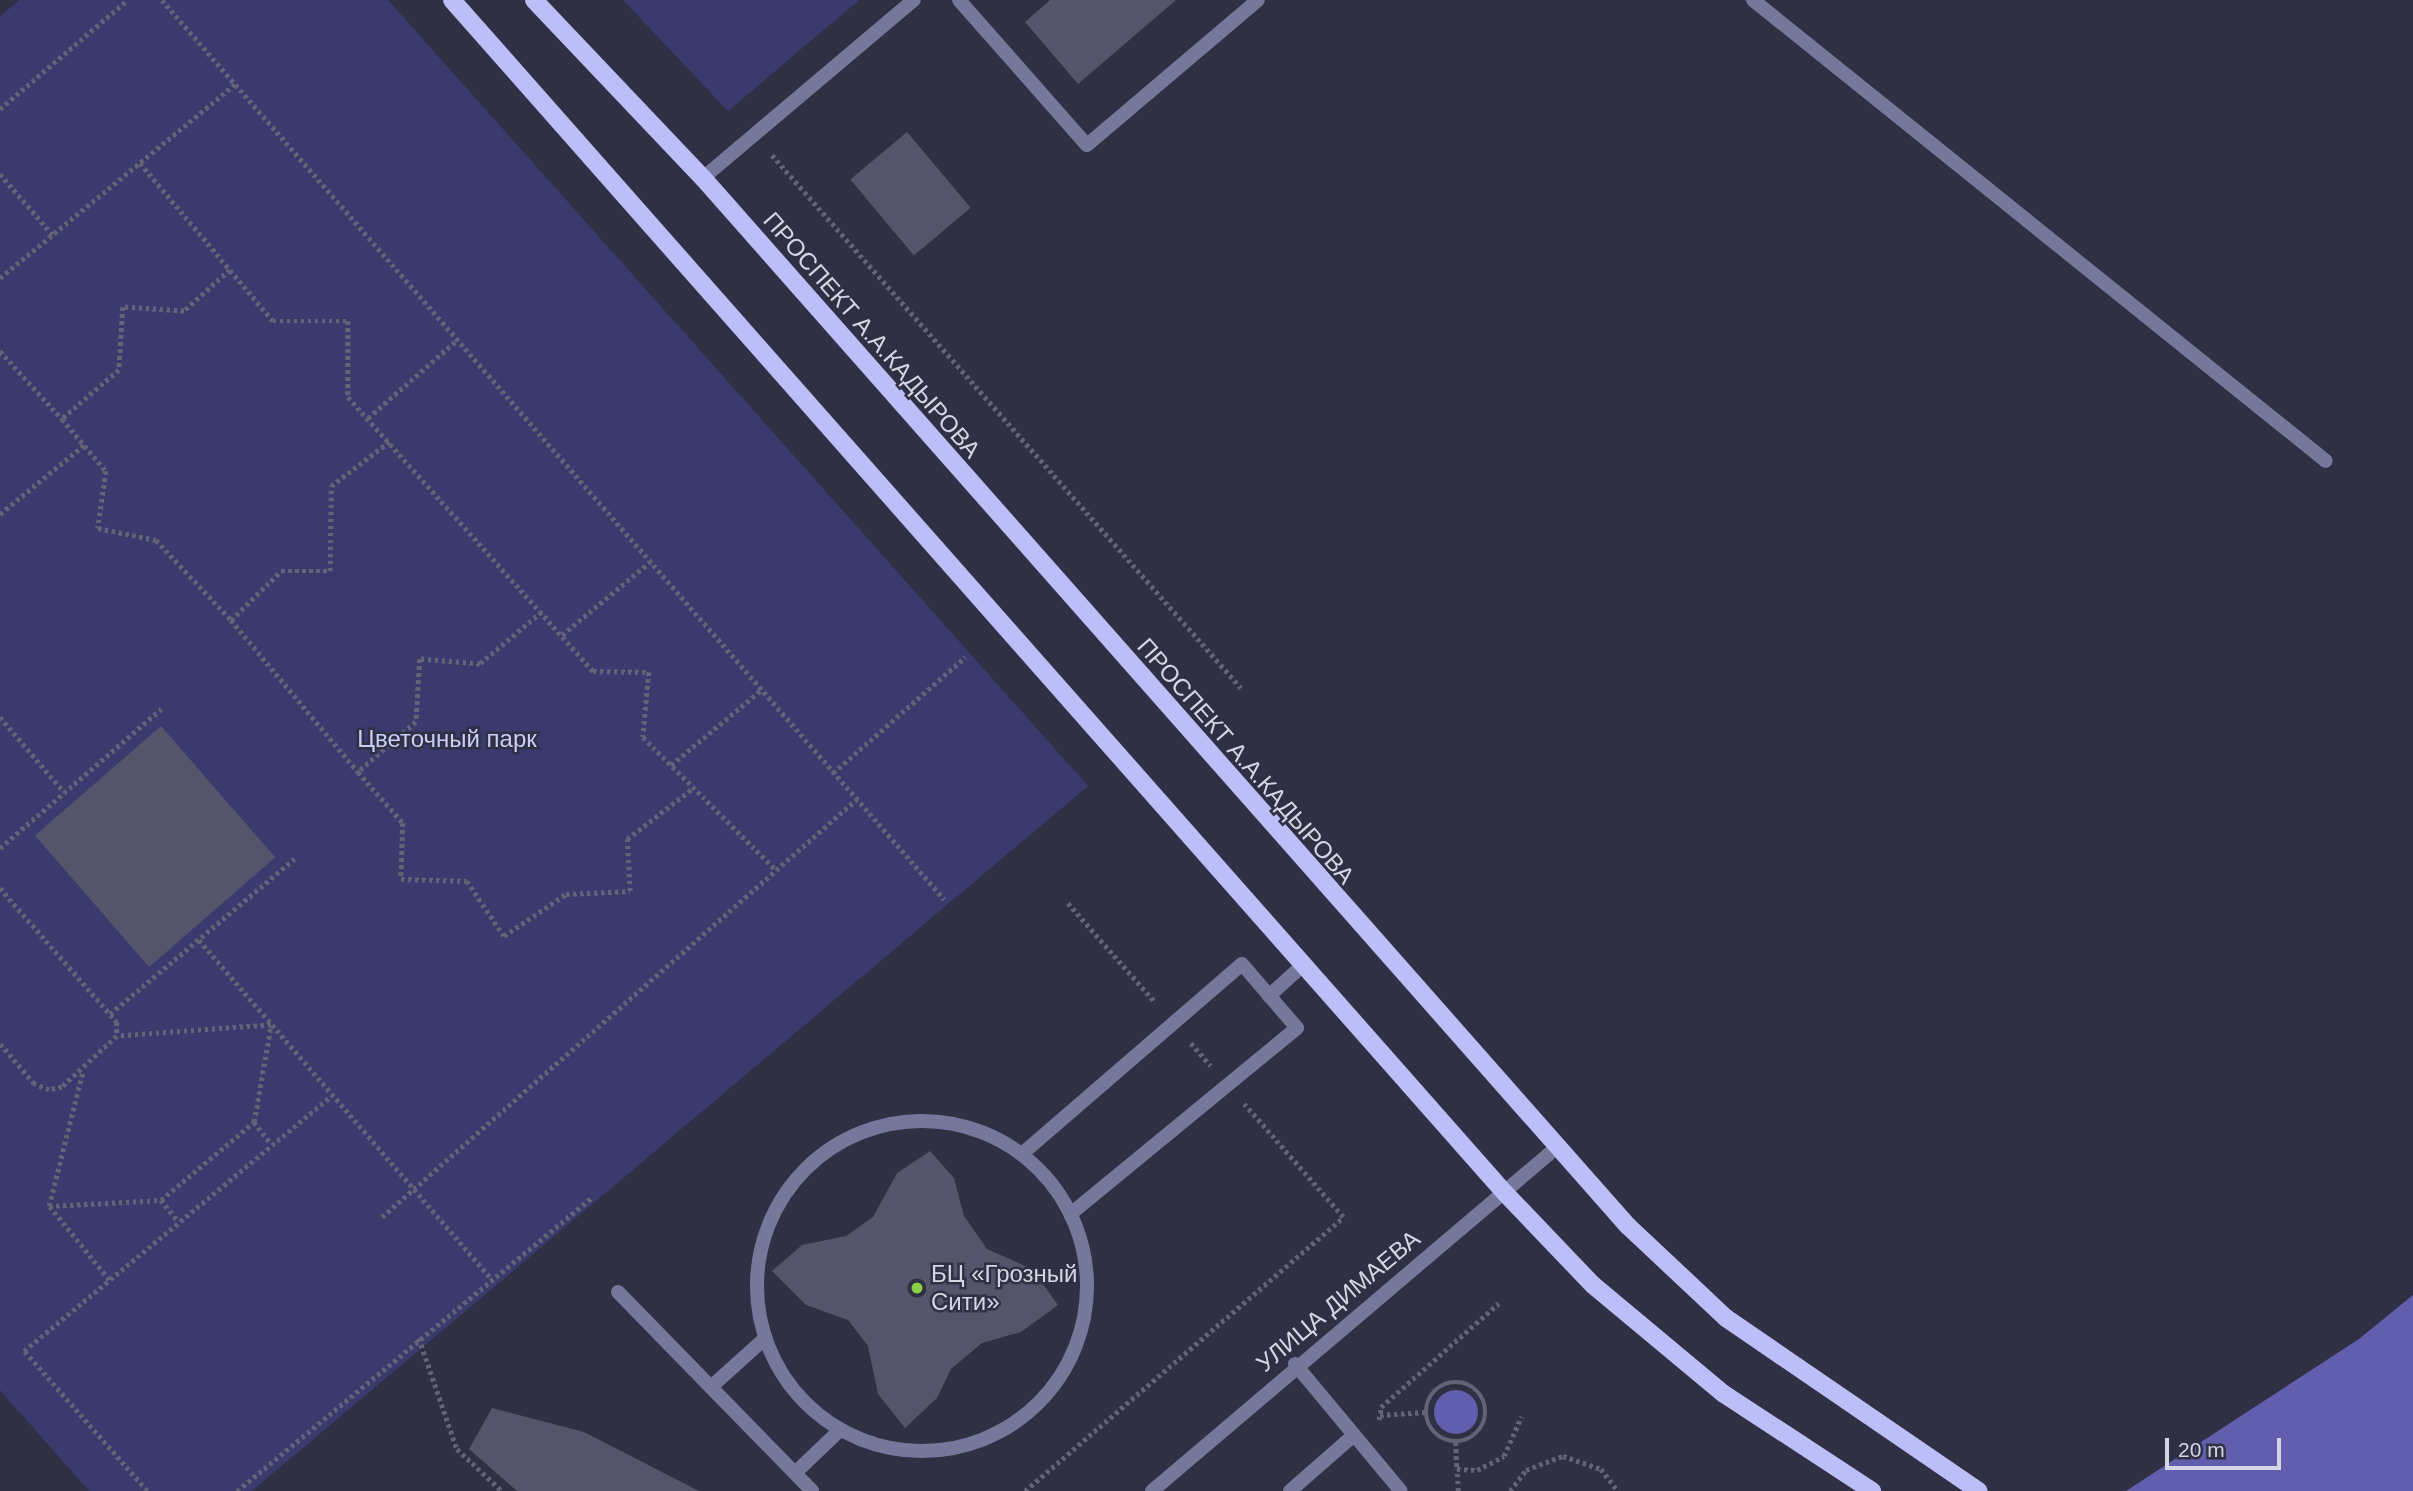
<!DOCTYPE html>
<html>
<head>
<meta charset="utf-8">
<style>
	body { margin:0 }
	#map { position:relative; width:2413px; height:1491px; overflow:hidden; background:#2f3044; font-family:Arial,sans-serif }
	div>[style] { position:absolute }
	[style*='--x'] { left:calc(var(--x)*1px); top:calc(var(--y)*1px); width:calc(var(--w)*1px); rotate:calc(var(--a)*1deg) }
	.green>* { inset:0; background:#3b3a6f }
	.water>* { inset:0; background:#615fad }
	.round { border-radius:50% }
	.building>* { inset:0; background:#54556b; transform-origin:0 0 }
	.path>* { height:4.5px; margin-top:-2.25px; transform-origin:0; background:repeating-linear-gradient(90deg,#626375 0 3.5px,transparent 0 7px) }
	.path>.ring { margin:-2.25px; padding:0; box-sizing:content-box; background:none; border:4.5px solid #626375; border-radius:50% }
	.lane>* { height:14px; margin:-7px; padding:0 7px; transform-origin:7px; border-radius:7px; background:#76789b }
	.lane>.ring { margin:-7px; padding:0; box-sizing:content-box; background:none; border:14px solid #76789b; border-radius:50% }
	.street>* { height:14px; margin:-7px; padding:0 7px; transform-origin:7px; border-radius:7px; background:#76789b }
	.primary>* { height:18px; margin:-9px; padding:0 9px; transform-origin:9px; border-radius:9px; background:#bcbef8 }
	.dots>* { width:19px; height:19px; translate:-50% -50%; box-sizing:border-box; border:4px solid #2f3044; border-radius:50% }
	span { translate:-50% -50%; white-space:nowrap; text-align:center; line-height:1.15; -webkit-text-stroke:5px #2f3044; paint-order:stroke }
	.street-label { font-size:24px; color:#d5d6e3 }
	.park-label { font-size:24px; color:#cbcdf8 }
	.poi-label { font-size:24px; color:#d5d6e3 }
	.left { translate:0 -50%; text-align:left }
	.scale { position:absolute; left:2165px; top:1438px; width:116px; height:32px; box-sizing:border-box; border:4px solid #d5d6e3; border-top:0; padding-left:9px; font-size:21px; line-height:24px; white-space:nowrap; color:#d5d6e3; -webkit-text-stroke:5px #2f3044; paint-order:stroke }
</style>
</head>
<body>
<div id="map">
	<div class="green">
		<i style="clip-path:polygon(19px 0,388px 0,1088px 786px,252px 1491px,89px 1491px,0 1390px,0 17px)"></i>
		<i style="clip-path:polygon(623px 0,859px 0,728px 111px)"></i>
	</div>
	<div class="water">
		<i style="clip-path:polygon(2413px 1295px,2413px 1491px,2126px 1491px,2359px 1339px)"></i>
		<i class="round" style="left:1434px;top:1390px;width:44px;height:44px"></i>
	</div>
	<div class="building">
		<i style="clip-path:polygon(1050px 0,1176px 0,1078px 84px,1025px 22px)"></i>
		<i style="left:907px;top:132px;width:99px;height:74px;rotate:50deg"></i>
		<i style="left:161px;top:726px;width:174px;height:167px;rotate:49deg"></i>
		<i style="clip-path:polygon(930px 1151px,954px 1178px,964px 1216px,987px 1249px,1032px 1269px,1058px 1305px,1021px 1332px,982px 1343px,951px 1369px,937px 1398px,905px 1428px,878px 1394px,868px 1346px,848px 1320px,806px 1305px,772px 1271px,802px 1245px,846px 1236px,873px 1217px,897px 1173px)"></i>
		<i style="clip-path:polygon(492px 1408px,584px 1432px,699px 1491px,517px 1491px,469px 1449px)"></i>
	</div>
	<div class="path">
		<i style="--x:162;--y:0;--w:1192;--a:48.98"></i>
		<i style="--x:0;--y:109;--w:167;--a:-40.6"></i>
		<i style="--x:772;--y:155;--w:710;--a:48.65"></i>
		<i style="--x:140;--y:163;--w:207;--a:49.9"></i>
		<i style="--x:273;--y:321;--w:75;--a:0"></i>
		<i style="--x:348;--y:321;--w:76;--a:90"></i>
		<i style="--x:348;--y:397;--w:368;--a:48.2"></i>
		<i style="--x:593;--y:671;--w:56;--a:1"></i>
		<i style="--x:649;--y:672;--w:65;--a:95.3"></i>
		<i style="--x:643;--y:737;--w:188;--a:45"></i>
		<i style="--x:0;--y:174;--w:81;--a:49"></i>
		<i style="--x:230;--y:270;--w:62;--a:138.3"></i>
		<i style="--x:184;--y:311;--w:61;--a:-176.2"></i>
		<i style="--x:123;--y:307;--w:63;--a:93.6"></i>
		<i style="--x:119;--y:370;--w:75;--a:139.3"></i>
		<i style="--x:62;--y:419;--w:68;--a:49.8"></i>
		<i style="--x:106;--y:471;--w:58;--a:98"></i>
		<i style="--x:98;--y:528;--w:59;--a:11.7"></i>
		<i style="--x:156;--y:540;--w:110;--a:46.8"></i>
		<i style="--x:231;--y:620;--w:70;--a:-44.4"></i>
		<i style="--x:281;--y:571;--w:49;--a:0"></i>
		<i style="--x:330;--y:571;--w:85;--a:-89.3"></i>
		<i style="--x:331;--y:486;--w:73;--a:-37.2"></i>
		<i style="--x:0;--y:278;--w:305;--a:-39.5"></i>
		<i style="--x:0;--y:351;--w:92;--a:47.6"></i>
		<i style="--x:368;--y:418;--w:118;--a:-41.2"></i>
		<i style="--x:0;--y:514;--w:109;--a:-39.4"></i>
		<i style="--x:542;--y:612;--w:81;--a:140"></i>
		<i style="--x:480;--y:664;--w:60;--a:-175.2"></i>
		<i style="--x:420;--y:659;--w:63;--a:93.6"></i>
		<i style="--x:416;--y:722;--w:77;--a:139.2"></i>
		<i style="--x:358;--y:772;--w:68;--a:48.6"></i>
		<i style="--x:403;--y:823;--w:56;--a:92"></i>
		<i style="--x:401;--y:879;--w:66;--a:1.7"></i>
		<i style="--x:467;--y:881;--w:66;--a:56.1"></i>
		<i style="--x:504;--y:936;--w:75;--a:-34.1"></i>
		<i style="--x:566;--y:894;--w:64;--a:-2.7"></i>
		<i style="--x:630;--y:891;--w:52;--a:-93.3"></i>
		<i style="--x:627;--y:839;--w:83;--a:-37.7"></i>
		<i style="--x:231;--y:620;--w:198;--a:50.1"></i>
		<i style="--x:562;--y:635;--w:114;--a:-39.7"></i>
		<i style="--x:0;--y:717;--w:99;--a:49.5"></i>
		<i style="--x:671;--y:765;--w:117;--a:-39.8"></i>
		<i style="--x:833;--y:773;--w:176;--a:-41.3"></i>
		<i style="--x:0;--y:848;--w:213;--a:-40.8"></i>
		<i style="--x:0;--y:888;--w:178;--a:48.9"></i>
		<i style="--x:117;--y:1022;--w:14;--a:90"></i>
		<i style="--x:117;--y:1036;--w:75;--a:137.2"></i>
		<i style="--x:62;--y:1087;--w:13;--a:167"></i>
		<i style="--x:49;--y:1090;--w:16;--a:-158"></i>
		<i style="--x:34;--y:1084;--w:52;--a:-130.4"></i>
		<i style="--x:1068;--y:903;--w:133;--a:48.7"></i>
		<i style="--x:199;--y:940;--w:447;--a:49.2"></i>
		<i style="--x:110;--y:1014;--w:241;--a:-40.1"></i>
		<i style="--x:1191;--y:1043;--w:30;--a:49"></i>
		<i style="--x:254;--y:1122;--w:28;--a:52"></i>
		<i style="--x:161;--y:1200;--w:28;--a:51"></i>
		<i style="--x:49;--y:1206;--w:139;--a:-75.9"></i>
		<i style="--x:382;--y:1217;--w:633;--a:-41.35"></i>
		<i style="--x:109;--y:1280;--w:95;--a:-129"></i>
		<i style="--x:49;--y:1206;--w:112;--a:-3.1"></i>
		<i style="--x:161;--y:1200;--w:121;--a:-40"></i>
		<i style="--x:254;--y:1122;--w:98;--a:-80.1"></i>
		<i style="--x:271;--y:1025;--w:154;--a:175.9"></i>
		<i style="--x:419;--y:1338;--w:117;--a:71.1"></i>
		<i style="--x:457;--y:1449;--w:62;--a:43"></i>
		<i class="ring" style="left:1426px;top:1382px;width:55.5px;height:55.5px"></i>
		<i style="--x:1380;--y:1415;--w:46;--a:-3.7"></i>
		<i style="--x:1379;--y:1420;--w:13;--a:-81"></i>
		<i style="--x:1381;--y:1407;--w:157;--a:-41.4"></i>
		<i style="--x:1456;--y:1442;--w:27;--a:88"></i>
		<i style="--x:147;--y:1491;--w:186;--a:-131.3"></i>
		<i style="--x:24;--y:1351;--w:399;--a:-39.7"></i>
		<i style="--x:237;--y:1491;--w:462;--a:-39.6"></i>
		<i style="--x:1025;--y:1491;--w:420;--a:-40.7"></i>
		<i style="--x:1343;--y:1217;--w:150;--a:-131.2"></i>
		<i style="--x:1458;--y:1491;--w:22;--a:-93"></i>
		<i style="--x:1457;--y:1469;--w:20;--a:3"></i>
		<i style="--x:1477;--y:1470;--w:30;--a:-27"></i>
		<i style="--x:1504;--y:1456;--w:43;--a:-66.4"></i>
		<i style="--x:1510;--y:1491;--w:26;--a:-53"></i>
		<i style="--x:1526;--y:1470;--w:40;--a:-21"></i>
		<i style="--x:1563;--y:1456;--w:40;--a:18.9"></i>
		<i style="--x:1601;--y:1469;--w:28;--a:52"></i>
	</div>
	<div class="lane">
		<i style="--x:959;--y:0;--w:193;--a:48.6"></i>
		<i style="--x:1087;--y:145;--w:224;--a:-40.3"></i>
		<i style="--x:1753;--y:0;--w:735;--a:38.82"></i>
		<i style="--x:1269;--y:996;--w:47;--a:-42.4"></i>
		<i class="ring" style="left:757px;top:1121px;width:316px;height:316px"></i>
		<i style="--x:1023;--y:1153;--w:289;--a:-40.8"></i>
		<i style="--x:1242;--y:964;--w:84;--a:49.3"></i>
		<i style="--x:1297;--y:1028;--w:291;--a:140.6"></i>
		<i style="--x:618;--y:1292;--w:278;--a:45.7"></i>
		<i style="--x:1295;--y:1364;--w:165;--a:50.2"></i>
		<i style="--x:711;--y:1387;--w:70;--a:-42.1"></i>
		<i style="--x:795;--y:1473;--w:61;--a:-43.7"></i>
		<i style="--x:1290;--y:1491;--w:85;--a:-41.2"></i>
	</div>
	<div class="street">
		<i style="--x:703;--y:178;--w:276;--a:-40.2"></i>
		<i style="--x:1152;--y:1491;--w:530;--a:-40.33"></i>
	</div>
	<div class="primary">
		<i style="--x:452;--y:0;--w:1591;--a:48.57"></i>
		<i style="--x:1505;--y:1193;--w:127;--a:46.3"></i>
		<i style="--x:1593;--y:1285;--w:170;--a:39.8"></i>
		<i style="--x:1724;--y:1394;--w:177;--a:33.2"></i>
		<i style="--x:534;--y:0;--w:245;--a:46.5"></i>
		<i style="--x:703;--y:178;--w:1398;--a:48.57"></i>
		<i style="--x:1628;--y:1226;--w:134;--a:43.2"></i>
		<i style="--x:1726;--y:1318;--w:306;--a:34.4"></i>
	</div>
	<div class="dots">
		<i style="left:917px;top:1288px;background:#89cf48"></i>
	</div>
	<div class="street-label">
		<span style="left:872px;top:335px;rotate:49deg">ПРОСПЕКТ А.А.КАДЫРОВА</span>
		<span style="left:1246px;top:761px;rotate:49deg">ПРОСПЕКТ А.А.КАДЫРОВА</span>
		<span style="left:1338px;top:1301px;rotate:-40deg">УЛИЦА ДИМАЕВА</span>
	</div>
	<div class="park-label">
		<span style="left:447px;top:739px">Цветочный парк</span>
	</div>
	<div class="poi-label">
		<span class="left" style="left:931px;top:1288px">БЦ «Грозный<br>Сити»</span>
	</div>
	<div class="scale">20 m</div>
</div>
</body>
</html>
